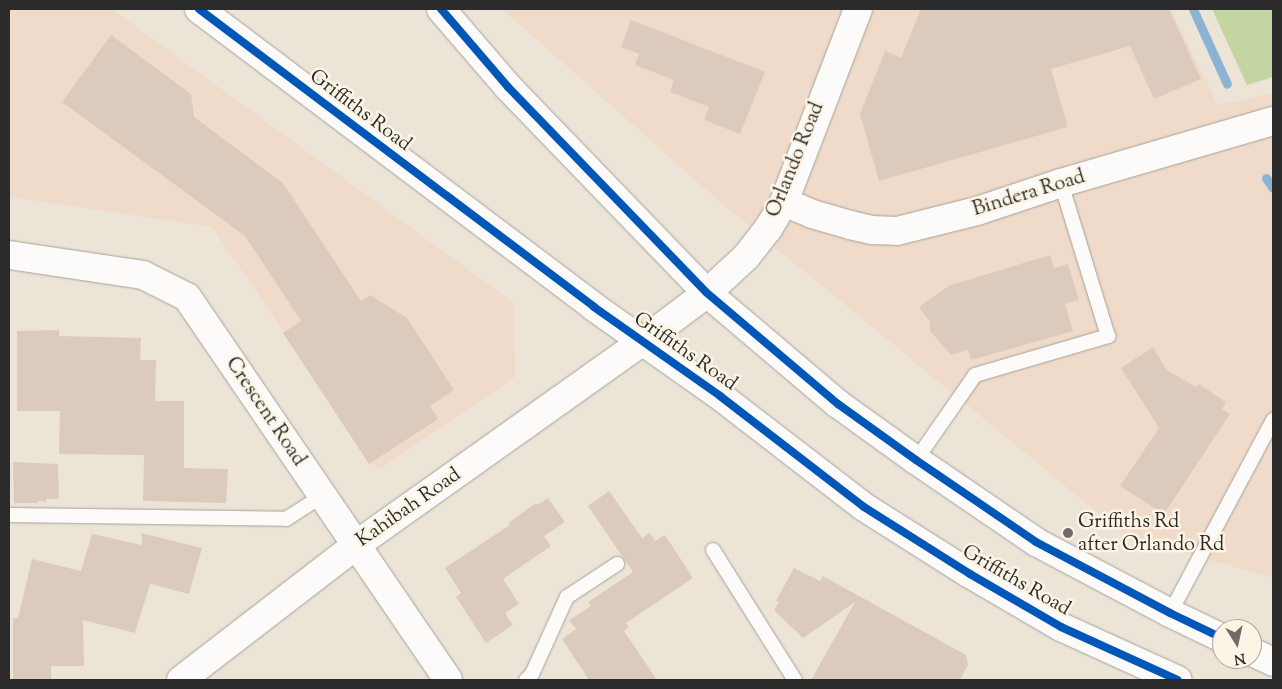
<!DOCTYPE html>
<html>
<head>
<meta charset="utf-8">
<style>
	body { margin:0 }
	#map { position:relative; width:1282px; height:689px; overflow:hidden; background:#ece5d7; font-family:"Sorts Mill Goudy",serif }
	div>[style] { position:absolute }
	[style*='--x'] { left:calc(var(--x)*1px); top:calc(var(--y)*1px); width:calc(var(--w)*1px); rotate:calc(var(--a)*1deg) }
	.built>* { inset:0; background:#f0dbca }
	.green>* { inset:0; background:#c3d5a0 }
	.stream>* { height:9px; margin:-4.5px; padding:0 4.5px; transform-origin:4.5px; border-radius:4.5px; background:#8bb4d4 }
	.building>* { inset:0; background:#dccbbd }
	.roads { filter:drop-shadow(0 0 1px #a6a29a) drop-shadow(0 0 1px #a6a29a) }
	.lane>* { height:14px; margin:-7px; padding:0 7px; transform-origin:7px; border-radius:7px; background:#fcfbf9 }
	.street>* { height:28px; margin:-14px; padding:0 14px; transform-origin:14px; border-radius:14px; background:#fcfbf9 }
	.highway>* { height:28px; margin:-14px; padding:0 14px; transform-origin:14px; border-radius:14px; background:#fcfbf9 }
	.cycleway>* { height:8px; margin:-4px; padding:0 4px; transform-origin:4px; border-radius:4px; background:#0057b8 }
	.dots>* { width:14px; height:14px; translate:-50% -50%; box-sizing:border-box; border:2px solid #fcf5e5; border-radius:50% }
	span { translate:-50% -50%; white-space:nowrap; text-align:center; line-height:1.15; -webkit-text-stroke:5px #fcf5e5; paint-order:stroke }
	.street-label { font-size:20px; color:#2b2b2b }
	.poi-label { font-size:20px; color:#2b2b2b }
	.left { translate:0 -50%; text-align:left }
	.frame { position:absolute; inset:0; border:10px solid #2b2b2b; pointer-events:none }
	.north { position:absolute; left:1212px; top:619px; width:50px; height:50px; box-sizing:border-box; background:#fcf5e5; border:1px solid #a8a49b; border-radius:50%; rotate:170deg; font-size:14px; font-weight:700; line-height:20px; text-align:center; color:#2b2b2b }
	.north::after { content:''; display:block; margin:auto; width:18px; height:22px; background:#6f6c67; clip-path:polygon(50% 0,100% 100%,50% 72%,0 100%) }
</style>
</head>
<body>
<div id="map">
	<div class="built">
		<i style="clip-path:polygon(9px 9px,112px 9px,514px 303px,515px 377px,378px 470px,212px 227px,9px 197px)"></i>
		<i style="clip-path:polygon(502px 9px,1171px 9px,1218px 105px,1273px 93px,1273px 578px,1126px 536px,720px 202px)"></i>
	</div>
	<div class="green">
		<i style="clip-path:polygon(1212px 9px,1273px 9px,1273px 77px,1247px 85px)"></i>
	</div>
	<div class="stream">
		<i style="--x:1193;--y:9;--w:82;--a:65.6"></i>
		<i style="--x:1266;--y:178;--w:12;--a:55"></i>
	</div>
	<div class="building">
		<i style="clip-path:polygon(921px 9px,1169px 9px,1201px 79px,1154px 99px,1130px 46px,1051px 69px,1068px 127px,879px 181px,860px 114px,885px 51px,901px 58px)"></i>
		<i style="clip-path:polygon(631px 20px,765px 72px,740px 134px,704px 120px,709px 107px,670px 92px,674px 80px,635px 65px,639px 54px,621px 47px)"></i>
		<i style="clip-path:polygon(111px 35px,191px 94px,194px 117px,283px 183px,361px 301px,370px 295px,407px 318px,454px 390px,430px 406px,438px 419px,369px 464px,283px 333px,301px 321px,245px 236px,62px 102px)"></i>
		<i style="clip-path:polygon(1050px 255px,1054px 268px,1068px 264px,1079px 300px,1065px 304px,1073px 331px,971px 360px,968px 350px,951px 355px,930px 331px,930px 322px,919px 307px,948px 286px)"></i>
		<i style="clip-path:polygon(59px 330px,59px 336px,141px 338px,140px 360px,156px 360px,155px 401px,184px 401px,184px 468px,228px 469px,226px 503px,143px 501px,144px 455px,59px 454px,60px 411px,17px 411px,17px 331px)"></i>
		<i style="clip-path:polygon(1153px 347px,1167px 370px,1196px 387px,1199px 384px,1226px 402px,1222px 409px,1230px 414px,1164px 514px,1120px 486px,1159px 428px,1121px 368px)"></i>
		<i style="clip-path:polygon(13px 462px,58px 464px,59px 499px,46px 499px,46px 502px,38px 501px,38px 503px,14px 503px)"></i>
		<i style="clip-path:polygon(609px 491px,642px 538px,650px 533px,655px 541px,665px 535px,693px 578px,626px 623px,629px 627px,624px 631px,657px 680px,589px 680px,562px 639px,576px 629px,569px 620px,591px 606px,588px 602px,633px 572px,588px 506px)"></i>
		<i style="clip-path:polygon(548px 498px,565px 522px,544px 536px,551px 546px,503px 579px,519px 604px,505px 613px,513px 625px,486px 643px,456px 597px,461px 593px,445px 568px,510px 525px,508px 523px,536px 503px,537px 505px)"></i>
		<i style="clip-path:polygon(142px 533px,202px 548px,189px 594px,150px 584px,135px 633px,83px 620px,84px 666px,51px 666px,51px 680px,13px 680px,13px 618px,18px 618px,32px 559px,81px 571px,92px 534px,142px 545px)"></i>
		<i style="clip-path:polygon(794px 568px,820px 581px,823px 576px,966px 655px,968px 665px,960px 680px,811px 680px,855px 602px,803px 638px,774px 610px,779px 602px,776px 601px)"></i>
	</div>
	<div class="roads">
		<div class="lane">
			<i style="--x:916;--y:460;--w:103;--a:-55.2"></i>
			<i style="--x:975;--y:375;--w:139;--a:-16.3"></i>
			<i style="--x:1108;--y:336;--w:160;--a:-107.1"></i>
			<i style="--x:9;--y:515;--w:277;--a:0.8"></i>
			<i style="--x:286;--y:519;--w:43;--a:-32.6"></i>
			<i style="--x:713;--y:550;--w:154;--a:57.8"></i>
			<i style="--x:1170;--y:613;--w:219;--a:-61.9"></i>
			<i style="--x:526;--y:680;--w:8;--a:-45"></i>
			<i style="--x:532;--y:674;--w:85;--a:-65.6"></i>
			<i style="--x:567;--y:597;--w:60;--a:-33.4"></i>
		</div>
		<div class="street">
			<i style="--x:784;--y:202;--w:30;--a:23"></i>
			<i style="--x:812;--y:214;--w:40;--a:16"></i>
			<i style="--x:850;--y:225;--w:23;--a:13"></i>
			<i style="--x:872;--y:230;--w:25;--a:2"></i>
			<i style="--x:897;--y:231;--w:82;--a:-14"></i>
			<i style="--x:977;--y:211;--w:89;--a:-18.4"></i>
			<i style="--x:1061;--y:183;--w:221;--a:-16.3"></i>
			<i style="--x:9;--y:255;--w:135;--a:8.5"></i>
			<i style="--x:143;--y:275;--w:49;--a:26.6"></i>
			<i style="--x:187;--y:297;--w:463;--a:55.7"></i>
			<i style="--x:181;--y:680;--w:221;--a:-37.6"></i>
			<i style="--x:356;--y:545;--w:351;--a:-35.4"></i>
			<i style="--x:642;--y:342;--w:81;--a:-37"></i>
			<i style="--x:707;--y:293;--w:53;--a:-42.7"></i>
			<i style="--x:746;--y:257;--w:36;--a:-52"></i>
			<i style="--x:768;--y:229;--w:31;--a:-59"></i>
			<i style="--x:784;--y:202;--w:207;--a:-69"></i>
		</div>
		<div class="highway">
			<i style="--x:199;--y:9;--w:495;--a:37"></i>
			<i style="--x:594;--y:307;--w:154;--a:35.2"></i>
			<i style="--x:720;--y:396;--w:182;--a:37.6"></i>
			<i style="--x:864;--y:507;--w:125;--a:32.3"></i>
			<i style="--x:970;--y:574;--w:105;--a:30.2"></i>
			<i style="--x:1061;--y:627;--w:128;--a:24.4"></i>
			<i style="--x:441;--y:9;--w:103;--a:49.3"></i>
			<i style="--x:508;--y:87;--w:286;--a:46"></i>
			<i style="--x:707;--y:293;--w:172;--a:40.3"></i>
			<i style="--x:838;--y:404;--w:96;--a:35.7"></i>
			<i style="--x:916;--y:460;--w:145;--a:34.3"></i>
			<i style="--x:1036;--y:542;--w:152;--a:27.9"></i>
			<i style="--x:1170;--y:613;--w:58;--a:25.7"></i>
			<i style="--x:1252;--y:652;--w:23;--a:25"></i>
		</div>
	</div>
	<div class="cycleway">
		<i style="--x:199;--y:9;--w:495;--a:37"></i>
		<i style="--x:594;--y:307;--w:154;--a:35.2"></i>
		<i style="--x:720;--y:396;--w:182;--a:37.6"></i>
		<i style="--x:864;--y:507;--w:125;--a:32.3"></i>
		<i style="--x:970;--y:574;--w:105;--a:30.2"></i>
		<i style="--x:1061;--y:627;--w:128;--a:24.4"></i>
		<i style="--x:441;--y:9;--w:103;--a:49.3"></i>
		<i style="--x:508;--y:87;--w:286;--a:46"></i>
		<i style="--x:707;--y:293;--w:172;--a:40.3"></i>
		<i style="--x:838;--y:404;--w:96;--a:35.7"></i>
		<i style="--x:916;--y:460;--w:145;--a:34.3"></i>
		<i style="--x:1036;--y:542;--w:152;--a:27.9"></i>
		<i style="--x:1170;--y:613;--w:58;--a:25.7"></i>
	</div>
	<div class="dots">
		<i style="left:1068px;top:533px;background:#6f6c67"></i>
	</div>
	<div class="street-label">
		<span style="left:360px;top:111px;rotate:37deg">Griffiths Road</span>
		<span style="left:796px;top:160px;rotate:-68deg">Orlando Road</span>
		<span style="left:1029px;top:194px;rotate:-17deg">Bindera Road</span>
		<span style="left:685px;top:352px;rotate:35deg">Griffiths Road</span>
		<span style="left:265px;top:412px;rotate:56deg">Crescent Road</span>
		<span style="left:409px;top:508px;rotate:-35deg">Kahibah Road</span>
		<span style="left:1016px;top:581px;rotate:30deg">Griffiths Road</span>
	</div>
	<div class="poi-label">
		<span class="left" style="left:1078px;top:534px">Griffiths Rd<br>after Orlando Rd</span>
	</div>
	<div class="frame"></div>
	<div class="north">N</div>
</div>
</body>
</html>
